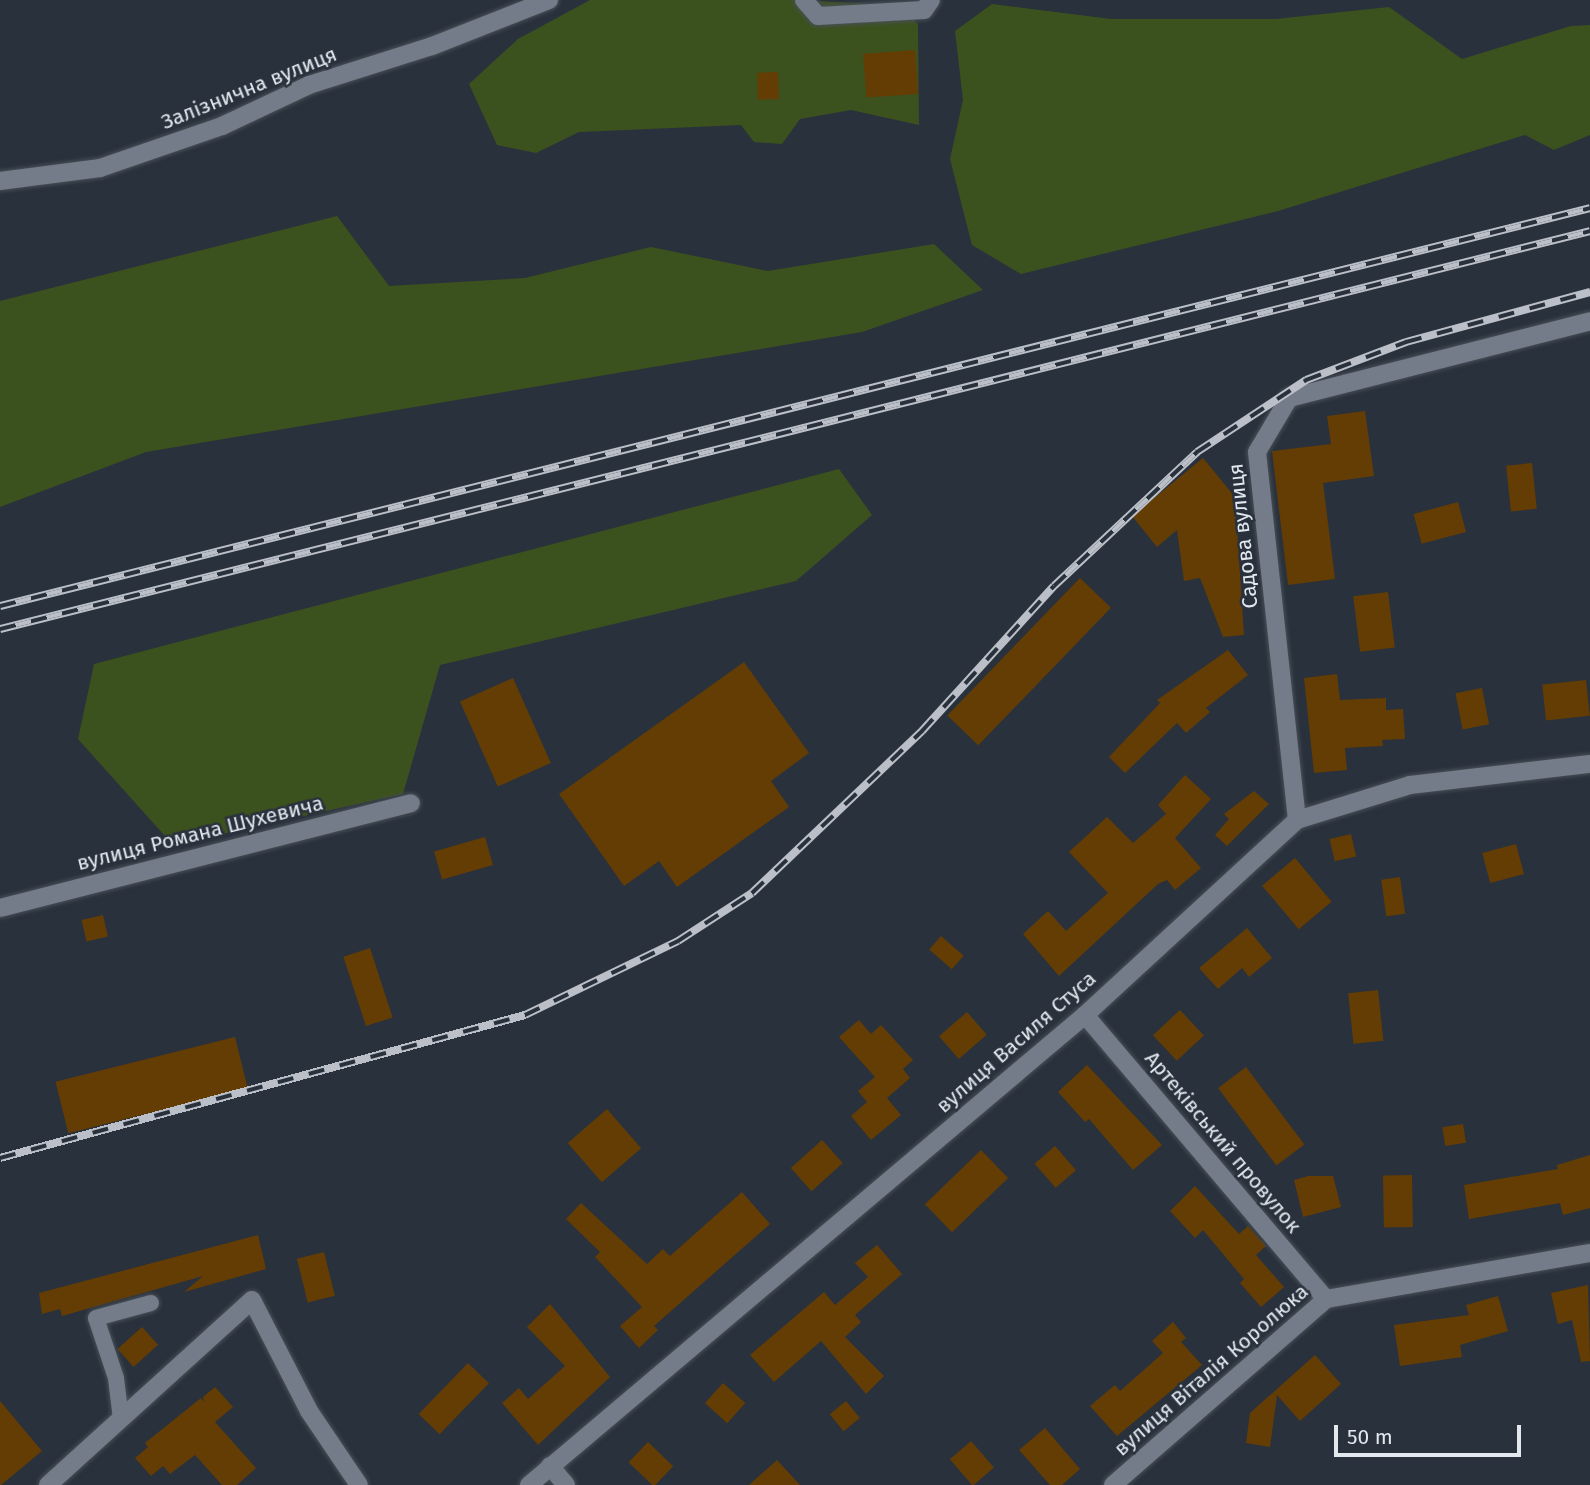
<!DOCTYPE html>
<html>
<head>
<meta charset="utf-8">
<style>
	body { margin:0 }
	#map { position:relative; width:1590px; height:1485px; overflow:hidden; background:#29313c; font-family:"Fira Sans",sans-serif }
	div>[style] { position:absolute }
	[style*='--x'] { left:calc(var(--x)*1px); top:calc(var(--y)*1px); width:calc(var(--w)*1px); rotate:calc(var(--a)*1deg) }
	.green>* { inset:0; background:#3c521e }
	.building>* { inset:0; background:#643d04; transform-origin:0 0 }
	.roads { filter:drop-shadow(0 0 2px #484f57) drop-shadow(0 0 2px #484f57) }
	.service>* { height:16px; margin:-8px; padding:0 8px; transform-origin:8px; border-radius:8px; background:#737c88 }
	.minor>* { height:18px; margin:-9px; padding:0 9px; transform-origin:9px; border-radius:9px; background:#737c88 }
	.rail>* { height:8px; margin-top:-4px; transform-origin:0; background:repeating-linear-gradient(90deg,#29313c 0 16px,#bbc0c8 0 32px); box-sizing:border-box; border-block:2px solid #bbc0c8 }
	span { translate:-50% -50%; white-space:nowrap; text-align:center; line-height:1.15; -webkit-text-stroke:5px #29313c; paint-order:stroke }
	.street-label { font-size:21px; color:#e3e8ef }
	.scale { position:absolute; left:1334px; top:1425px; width:187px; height:32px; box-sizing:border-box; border:4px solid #e3e8ef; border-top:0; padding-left:9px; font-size:21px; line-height:24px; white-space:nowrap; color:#e3e8ef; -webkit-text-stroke:5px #29313c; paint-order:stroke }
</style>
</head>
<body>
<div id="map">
	<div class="green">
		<i style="clip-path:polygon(590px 0,795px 0,898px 5px,918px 24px,919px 125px,851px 110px,800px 119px,782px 144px,754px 142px,741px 125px,579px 132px,536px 153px,497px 145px,469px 84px,518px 39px)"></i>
		<i style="clip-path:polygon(992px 4px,1111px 19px,1276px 19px,1389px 7px,1462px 59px,1571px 26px,1590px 25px,1590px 135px,1554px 150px,1525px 135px,1278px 211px,1021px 274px,972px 245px,950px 159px,963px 100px,955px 31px)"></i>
		<i style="clip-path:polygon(337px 216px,389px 286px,525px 278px,651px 247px,768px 271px,934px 244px,983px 290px,862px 332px,146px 452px,0 507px,0 301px)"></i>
		<i style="clip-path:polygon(839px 469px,872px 515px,796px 581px,440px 665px,403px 794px,173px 845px,78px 739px,94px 664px)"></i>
	</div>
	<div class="building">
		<i style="left:915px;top:50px;width:44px;height:52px;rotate:86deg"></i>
		<i style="left:778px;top:72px;width:27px;height:21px;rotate:88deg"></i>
		<i style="clip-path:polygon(1365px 411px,1374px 476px,1323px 483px,1335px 579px,1288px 585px,1272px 451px,1331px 444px,1327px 416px)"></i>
		<i style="clip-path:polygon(1203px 458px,1235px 497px,1244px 635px,1223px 637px,1200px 578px,1184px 581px,1177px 530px,1157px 547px,1132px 516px)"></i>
		<i style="left:1532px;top:463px;width:46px;height:26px;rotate:84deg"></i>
		<i style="left:1458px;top:502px;width:31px;height:46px;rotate:75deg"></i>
		<i style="left:1080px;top:578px;width:43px;height:191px;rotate:44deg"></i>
		<i style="left:1388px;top:592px;width:56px;height:35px;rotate:83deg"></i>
		<i style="clip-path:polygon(1228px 650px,1248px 675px,1206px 708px,1210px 712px,1186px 733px,1177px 723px,1125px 773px,1109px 757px,1160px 703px,1157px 700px)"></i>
		<i style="clip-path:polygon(744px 662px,809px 753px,771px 781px,789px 807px,677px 887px,659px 861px,624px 886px,559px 794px)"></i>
		<i style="clip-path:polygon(1337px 674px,1340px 700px,1386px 698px,1386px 710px,1403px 709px,1405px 739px,1382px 740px,1383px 746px,1345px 748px,1347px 770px,1314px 773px,1304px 678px)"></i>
		<i style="left:513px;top:678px;width:93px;height:58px;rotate:66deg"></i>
		<i style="left:1586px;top:680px;width:36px;height:44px;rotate:84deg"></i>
		<i style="left:1482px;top:688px;width:37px;height:27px;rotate:79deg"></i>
		<i style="clip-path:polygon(1185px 775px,1211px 799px,1175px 838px,1201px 868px,1175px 890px,1167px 880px,1158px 884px,1059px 976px,1023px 934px,1048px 911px,1066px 931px,1108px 893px,1069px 852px,1107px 817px,1133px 843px,1166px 814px,1158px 805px)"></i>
		<i style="clip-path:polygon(1254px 791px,1269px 804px,1227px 846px,1215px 835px,1229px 819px,1224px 814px)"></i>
		<i style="left:1351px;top:834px;width:23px;height:22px;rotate:77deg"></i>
		<i style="left:485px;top:837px;width:29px;height:53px;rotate:74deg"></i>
		<i style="left:1516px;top:844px;width:31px;height:35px;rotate:75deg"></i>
		<i style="left:1295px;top:858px;width:57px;height:43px;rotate:50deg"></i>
		<i style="left:1400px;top:877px;width:37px;height:19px;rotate:82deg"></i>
		<i style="left:103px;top:915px;width:22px;height:22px;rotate:77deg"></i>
		<i style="clip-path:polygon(1247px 928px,1272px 958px,1249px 977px,1242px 968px,1218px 989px,1199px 968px)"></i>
		<i style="left:941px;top:936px;width:30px;height:18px;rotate:41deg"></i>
		<i style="left:370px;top:948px;width:73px;height:28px;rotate:72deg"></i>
		<i style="left:1378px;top:990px;width:51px;height:30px;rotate:84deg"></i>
		<i style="left:1180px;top:1010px;width:35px;height:37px;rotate:47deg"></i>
		<i style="left:967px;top:1012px;width:30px;height:37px;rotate:49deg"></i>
		<i style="clip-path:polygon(859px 1020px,871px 1034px,881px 1025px,913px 1060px,903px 1069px,910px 1078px,887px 1098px,901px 1115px,871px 1140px,851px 1116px,867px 1102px,858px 1091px,875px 1077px,839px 1037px)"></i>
		<i style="left:235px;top:1037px;width:53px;height:185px;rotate:76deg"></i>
		<i style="clip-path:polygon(1087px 1065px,1162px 1145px,1133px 1170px,1089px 1119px,1085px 1122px,1058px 1092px)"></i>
		<i style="left:1246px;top:1067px;width:97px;height:35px;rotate:53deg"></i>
		<i style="left:607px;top:1109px;width:52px;height:52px;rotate:49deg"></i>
		<i style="left:1463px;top:1124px;width:19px;height:21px;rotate:81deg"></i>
		<i style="left:822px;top:1140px;width:31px;height:42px;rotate:48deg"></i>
		<i style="left:1055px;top:1146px;width:32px;height:27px;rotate:49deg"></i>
		<i style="left:981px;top:1150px;width:39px;height:78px;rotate:46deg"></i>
		<i style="clip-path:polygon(1590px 1155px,1590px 1208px,1563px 1215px,1560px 1203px,1469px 1219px,1464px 1185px,1558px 1169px,1557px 1165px)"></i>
		<i style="left:1412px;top:1175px;width:52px;height:29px;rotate:89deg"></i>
		<i style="clip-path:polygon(1308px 1176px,1333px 1176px,1341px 1207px,1303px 1217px,1294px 1180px)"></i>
		<i style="clip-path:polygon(1195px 1186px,1239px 1234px,1248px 1226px,1266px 1246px,1256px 1255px,1284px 1287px,1261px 1307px,1240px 1283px,1244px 1279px,1203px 1230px,1195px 1238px,1170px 1211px)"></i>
		<i style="clip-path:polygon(742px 1192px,770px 1224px,654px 1326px,658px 1330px,639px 1348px,620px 1326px,642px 1307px,595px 1257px,600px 1252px,566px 1219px,581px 1203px,647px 1264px,663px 1249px,670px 1256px)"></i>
		<i style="clip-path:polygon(258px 1235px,266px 1269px,184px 1292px,203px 1276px,62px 1316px,60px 1309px,42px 1314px,39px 1293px)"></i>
		<i style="clip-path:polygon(877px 1245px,902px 1274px,855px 1315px,861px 1322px,845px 1337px,884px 1376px,866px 1394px,821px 1341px,774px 1382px,750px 1355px,824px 1292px,835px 1305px,868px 1277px,855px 1263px)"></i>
		<i style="left:324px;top:1252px;width:45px;height:28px;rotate:76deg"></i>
		<i style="clip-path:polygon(1588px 1285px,1590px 1361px,1581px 1362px,1572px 1320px,1558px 1324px,1551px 1293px)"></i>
		<i style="clip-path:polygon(1498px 1296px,1508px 1331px,1460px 1345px,1462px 1357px,1400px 1366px,1394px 1325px,1469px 1315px,1466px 1305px)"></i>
		<i style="clip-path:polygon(550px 1304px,610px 1377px,538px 1445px,502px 1403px,519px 1388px,528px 1399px,565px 1366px,527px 1327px)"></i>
		<i style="clip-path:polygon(1173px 1322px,1186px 1338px,1181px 1342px,1202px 1365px,1117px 1436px,1090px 1406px,1115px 1385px,1120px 1391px,1163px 1353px,1152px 1341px)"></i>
		<i style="left:142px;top:1327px;width:24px;height:33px;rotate:48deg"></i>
		<i style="clip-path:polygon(1315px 1355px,1341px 1384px,1300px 1421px,1277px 1395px,1270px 1447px,1246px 1443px,1250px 1413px)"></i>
		<i style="left:468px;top:1363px;width:29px;height:71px;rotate:44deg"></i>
		<i style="left:723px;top:1383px;width:30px;height:27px;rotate:42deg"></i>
		<i style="clip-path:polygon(215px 1387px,233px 1407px,215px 1422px,256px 1468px,237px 1485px,222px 1485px,195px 1455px,170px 1474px,163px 1466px,151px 1476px,135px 1458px,148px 1447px,145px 1443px,201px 1398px,204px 1402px,203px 1397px)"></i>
		<i style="clip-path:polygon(0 1401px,42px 1451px,1px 1485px,0 1485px)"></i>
		<i style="left:846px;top:1401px;width:22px;height:21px;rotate:51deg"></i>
		<i style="clip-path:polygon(1045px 1428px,1080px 1469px,1062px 1485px,1050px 1485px,1019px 1450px)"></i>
		<i style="left:971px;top:1441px;width:35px;height:28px;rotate:49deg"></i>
		<i style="left:648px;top:1442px;width:35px;height:28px;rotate:44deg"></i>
		<i style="clip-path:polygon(777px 1460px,800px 1485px,749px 1485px)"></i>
	</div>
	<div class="roads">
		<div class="service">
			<i style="--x:121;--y:1419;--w:41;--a:-97"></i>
			<i style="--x:116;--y:1378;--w:63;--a:-108.4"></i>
			<i style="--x:96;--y:1318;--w:57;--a:-15.3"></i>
		</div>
		<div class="minor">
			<i style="--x:804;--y:0;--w:21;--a:49"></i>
			<i style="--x:818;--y:16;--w:106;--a:-3.2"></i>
			<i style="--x:924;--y:10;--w:12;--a:-55"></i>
			<i style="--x:0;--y:181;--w:101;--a:-7.4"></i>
			<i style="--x:100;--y:168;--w:129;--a:-19"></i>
			<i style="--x:222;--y:126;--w:96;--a:-25.2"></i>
			<i style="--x:309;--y:85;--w:129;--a:-17.6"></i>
			<i style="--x:432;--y:46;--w:126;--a:-21.5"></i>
			<i style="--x:1297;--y:820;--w:370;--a:-96.2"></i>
			<i style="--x:1257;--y:452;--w:63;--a:-59.3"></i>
			<i style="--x:1289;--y:398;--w:311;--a:-14.3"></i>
			<i style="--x:0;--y:908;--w:424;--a:-14.3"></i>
			<i style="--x:1085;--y:1015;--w:372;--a:49.7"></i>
			<i style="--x:550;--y:1466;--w:25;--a:50"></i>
			<i style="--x:48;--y:1485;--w:275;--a:-42.2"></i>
			<i style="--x:252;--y:1300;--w:125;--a:62.8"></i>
			<i style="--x:309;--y:1411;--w:89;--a:56"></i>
			<i style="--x:529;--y:1485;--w:728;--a:-40.21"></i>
			<i style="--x:1085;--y:1015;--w:288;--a:-42.6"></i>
			<i style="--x:1297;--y:820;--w:118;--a:-17.2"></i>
			<i style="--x:1410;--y:785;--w:181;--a:-6.7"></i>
			<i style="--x:1113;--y:1485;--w:283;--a:-41.1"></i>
			<i style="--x:1326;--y:1299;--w:268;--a:-9.9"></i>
		</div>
	</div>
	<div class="rail">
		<i style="--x:0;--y:606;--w:1639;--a:-14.05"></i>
		<i style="--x:0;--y:629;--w:1639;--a:-14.05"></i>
		<i style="--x:0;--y:1158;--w:544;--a:-15.24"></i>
		<i style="--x:525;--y:1015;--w:170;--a:-25.8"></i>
		<i style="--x:678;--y:941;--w:88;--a:-33"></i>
		<i style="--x:752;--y:893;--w:235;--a:-43.6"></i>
		<i style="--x:922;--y:731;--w:196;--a:-47.7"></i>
		<i style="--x:1054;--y:586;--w:196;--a:-43.1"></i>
		<i style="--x:1197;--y:452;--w:131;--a:-33.4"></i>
		<i style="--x:1306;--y:380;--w:107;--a:-20.8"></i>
		<i style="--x:1406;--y:342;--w:191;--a:-15.2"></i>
	</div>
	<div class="street-label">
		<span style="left:249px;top:88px;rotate:-22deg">Залізнична вулиця</span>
		<span style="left:1243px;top:536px;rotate:-96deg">Садова вулиця</span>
		<span style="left:200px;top:833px;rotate:-14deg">вулиця Романа Шухевича</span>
		<span style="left:1016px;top:1042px;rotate:-41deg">вулиця Василя Стуса</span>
		<span style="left:1223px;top:1142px;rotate:50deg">Артеківський провулок</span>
		<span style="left:1211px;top:1370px;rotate:-41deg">вулиця Віталія Королюка</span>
	</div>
	<div class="scale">50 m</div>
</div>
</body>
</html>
